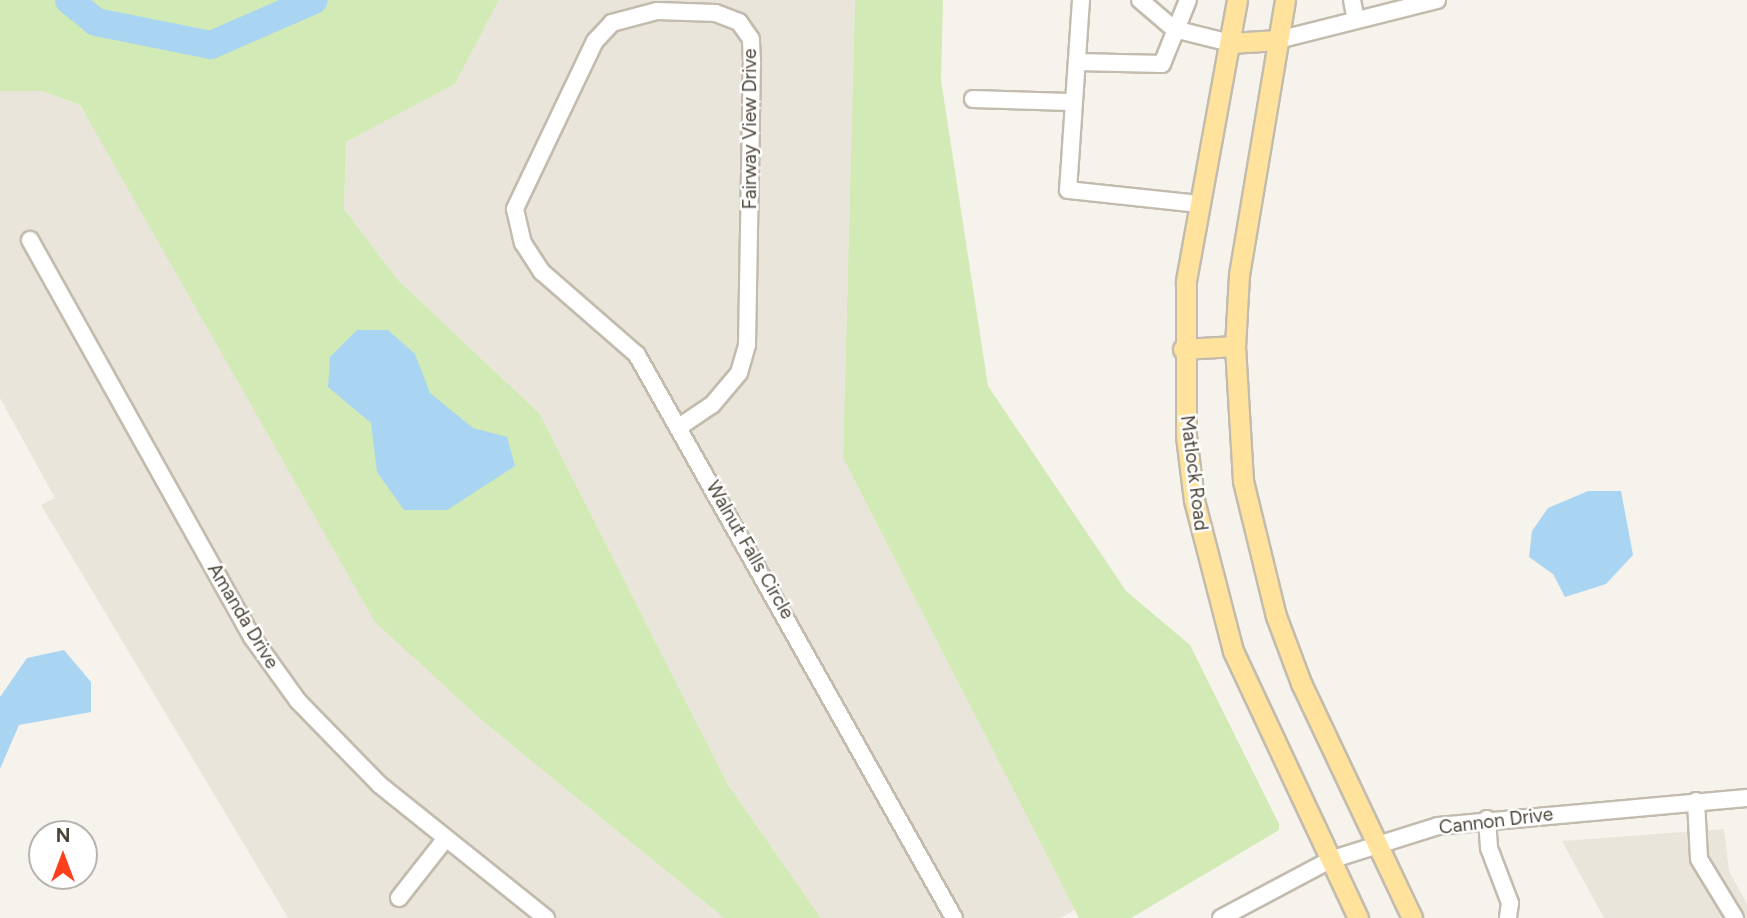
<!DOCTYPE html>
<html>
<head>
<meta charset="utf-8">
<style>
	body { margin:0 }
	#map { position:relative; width:1747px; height:918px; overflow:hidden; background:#f6f3ec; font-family:Figtree,sans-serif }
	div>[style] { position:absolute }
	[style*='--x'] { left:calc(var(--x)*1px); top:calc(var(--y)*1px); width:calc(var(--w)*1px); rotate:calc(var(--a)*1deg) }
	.residential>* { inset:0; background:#eae5da }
	.green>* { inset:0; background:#d2eab5 }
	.water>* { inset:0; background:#a9d4f2 }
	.river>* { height:28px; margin:-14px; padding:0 14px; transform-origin:14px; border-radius:14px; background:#a9d4f2 }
	.roads { filter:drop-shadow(2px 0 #c2bbae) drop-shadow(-2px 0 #c2bbae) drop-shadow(0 2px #c2bbae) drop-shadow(0 -2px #c2bbae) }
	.minor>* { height:16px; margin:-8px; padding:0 8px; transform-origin:8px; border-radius:8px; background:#fff }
	.major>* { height:19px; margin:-9.5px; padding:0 9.5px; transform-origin:9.5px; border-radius:9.5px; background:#ffe39c }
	span { translate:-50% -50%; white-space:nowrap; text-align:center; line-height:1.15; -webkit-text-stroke:5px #fff; paint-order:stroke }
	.street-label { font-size:19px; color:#4b4439 }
	.north { position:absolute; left:28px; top:820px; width:70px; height:70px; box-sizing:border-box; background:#fff; border:2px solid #b7b4b0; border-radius:50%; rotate:0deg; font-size:19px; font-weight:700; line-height:28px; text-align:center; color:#4b4439 }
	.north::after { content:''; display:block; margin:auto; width:24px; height:32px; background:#fc3f1d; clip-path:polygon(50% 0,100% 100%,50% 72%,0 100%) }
</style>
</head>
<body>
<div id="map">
	<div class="residential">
		<div style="clip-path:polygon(499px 0,855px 0,843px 458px,1075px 910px,1060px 918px,821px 918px,728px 785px,540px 414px,399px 281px,344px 209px,346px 142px,455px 84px)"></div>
		<div style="clip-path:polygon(0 91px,42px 91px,79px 105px,485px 723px,724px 918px,288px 918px,41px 505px,55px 498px,0 398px)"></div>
		<div style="clip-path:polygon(1724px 829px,1729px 871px,1747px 904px,1747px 918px,1604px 918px,1562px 841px)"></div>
	</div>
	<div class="green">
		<div style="clip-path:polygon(0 0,499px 0,455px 84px,346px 142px,344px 209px,399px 281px,540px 414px,728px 785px,821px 918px,724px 918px,485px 723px,375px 622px,80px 105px,42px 91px,0 91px)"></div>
		<div style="clip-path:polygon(855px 0,943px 0,941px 80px,988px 386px,1126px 591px,1190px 645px,1279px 824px,1279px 830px,1131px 918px,1079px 918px,843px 458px)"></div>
	</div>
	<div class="water">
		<div style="clip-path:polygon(357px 330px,388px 330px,415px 354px,430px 393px,473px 428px,507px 437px,515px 466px,447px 510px,404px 510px,377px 472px,371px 423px,328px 387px,330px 357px)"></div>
		<div style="clip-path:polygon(1588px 491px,1621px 491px,1633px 555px,1606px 584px,1565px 597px,1553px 574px,1529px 557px,1532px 531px,1548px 508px)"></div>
		<div style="clip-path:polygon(64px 650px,91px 682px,91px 712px,19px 725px,0 769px,0 697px,27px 658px)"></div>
	</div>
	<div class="river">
		<div style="--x:69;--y:0;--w:35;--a:39"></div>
		<div style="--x:96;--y:22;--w:117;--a:11.3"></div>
		<div style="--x:211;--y:45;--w:112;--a:-23.6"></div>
	</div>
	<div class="roads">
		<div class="minor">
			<div style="--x:1081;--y:0;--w:190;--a:93.9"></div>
			<div style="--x:1068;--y:190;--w:131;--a:6.1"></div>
			<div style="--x:1140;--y:0;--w:45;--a:40.5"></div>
			<div style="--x:1174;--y:29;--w:58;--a:14"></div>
			<div style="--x:1352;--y:0;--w:20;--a:79"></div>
			<div style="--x:1278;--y:40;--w:164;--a:-14.1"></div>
			<div style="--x:1078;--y:62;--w:84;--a:1.4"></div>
			<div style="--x:1162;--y:64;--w:69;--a:-67.9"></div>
			<div style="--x:973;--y:99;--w:96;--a:1.8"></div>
			<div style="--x:30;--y:240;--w:455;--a:60.8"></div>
			<div style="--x:252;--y:637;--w:79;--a:54.3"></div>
			<div style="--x:298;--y:701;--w:117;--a:45.7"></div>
			<div style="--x:380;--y:785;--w:213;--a:38.7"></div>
			<div style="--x:679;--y:427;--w:40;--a:-34"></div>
			<div style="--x:712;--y:405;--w:42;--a:-49.8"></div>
			<div style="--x:739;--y:373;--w:29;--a:-74"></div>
			<div style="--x:747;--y:345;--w:284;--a:-89"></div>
			<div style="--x:752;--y:61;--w:22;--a:-93"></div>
			<div style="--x:751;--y:39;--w:21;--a:-125"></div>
			<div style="--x:739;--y:22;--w:25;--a:-159"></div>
			<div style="--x:716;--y:13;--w:59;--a:-178.1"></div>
			<div style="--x:657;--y:11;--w:47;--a:165.1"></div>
			<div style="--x:612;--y:23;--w:25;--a:133"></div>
			<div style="--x:595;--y:41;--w:186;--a:115.5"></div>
			<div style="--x:515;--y:209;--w:35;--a:77"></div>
			<div style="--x:523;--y:243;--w:35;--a:57"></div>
			<div style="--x:542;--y:272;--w:126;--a:41.1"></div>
			<div style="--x:637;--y:355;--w:646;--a:60.62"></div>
			<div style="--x:1696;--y:801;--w:58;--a:87"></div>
			<div style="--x:1699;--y:859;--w:69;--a:58.6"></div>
			<div style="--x:1487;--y:819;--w:29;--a:86"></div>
			<div style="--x:1489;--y:848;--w:59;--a:69.1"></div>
			<div style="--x:1510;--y:903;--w:15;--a:98"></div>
			<div style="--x:399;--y:898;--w:76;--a:-51.9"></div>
			<div style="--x:1221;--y:918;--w:123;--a:-28"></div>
			<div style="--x:1330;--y:860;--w:113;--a:-17.5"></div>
			<div style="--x:1438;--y:826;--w:310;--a:-5.2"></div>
		</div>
		<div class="major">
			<div style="--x:1237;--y:0;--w:287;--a:100.3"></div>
			<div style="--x:1186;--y:282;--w:154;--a:90"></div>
			<div style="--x:1186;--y:436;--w:64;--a:82.9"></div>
			<div style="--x:1194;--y:500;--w:156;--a:75.5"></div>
			<div style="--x:1233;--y:651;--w:295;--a:64.9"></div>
			<div style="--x:1285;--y:0;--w:279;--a:99.5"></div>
			<div style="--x:1239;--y:275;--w:71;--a:93.2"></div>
			<div style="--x:1235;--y:346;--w:135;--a:86.6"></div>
			<div style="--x:1243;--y:481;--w:139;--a:76.3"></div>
			<div style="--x:1276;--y:616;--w:72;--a:69.5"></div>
			<div style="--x:1301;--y:683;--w:260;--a:64.7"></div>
			<div style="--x:1230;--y:43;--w:48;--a:-3.6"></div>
			<div style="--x:1183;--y:349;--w:52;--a:-3.3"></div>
		</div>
	</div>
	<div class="street-label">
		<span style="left:750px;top:129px;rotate:-90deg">Fairway View Drive</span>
		<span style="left:1194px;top:473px;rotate:83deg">Matlock Road</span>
		<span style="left:750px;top:550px;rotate:60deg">Walnut Falls Circle</span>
		<span style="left:243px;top:616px;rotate:59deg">Amanda Drive</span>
		<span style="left:1496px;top:821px;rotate:-7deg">Cannon Drive</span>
	</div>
	<div class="north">N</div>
</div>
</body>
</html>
